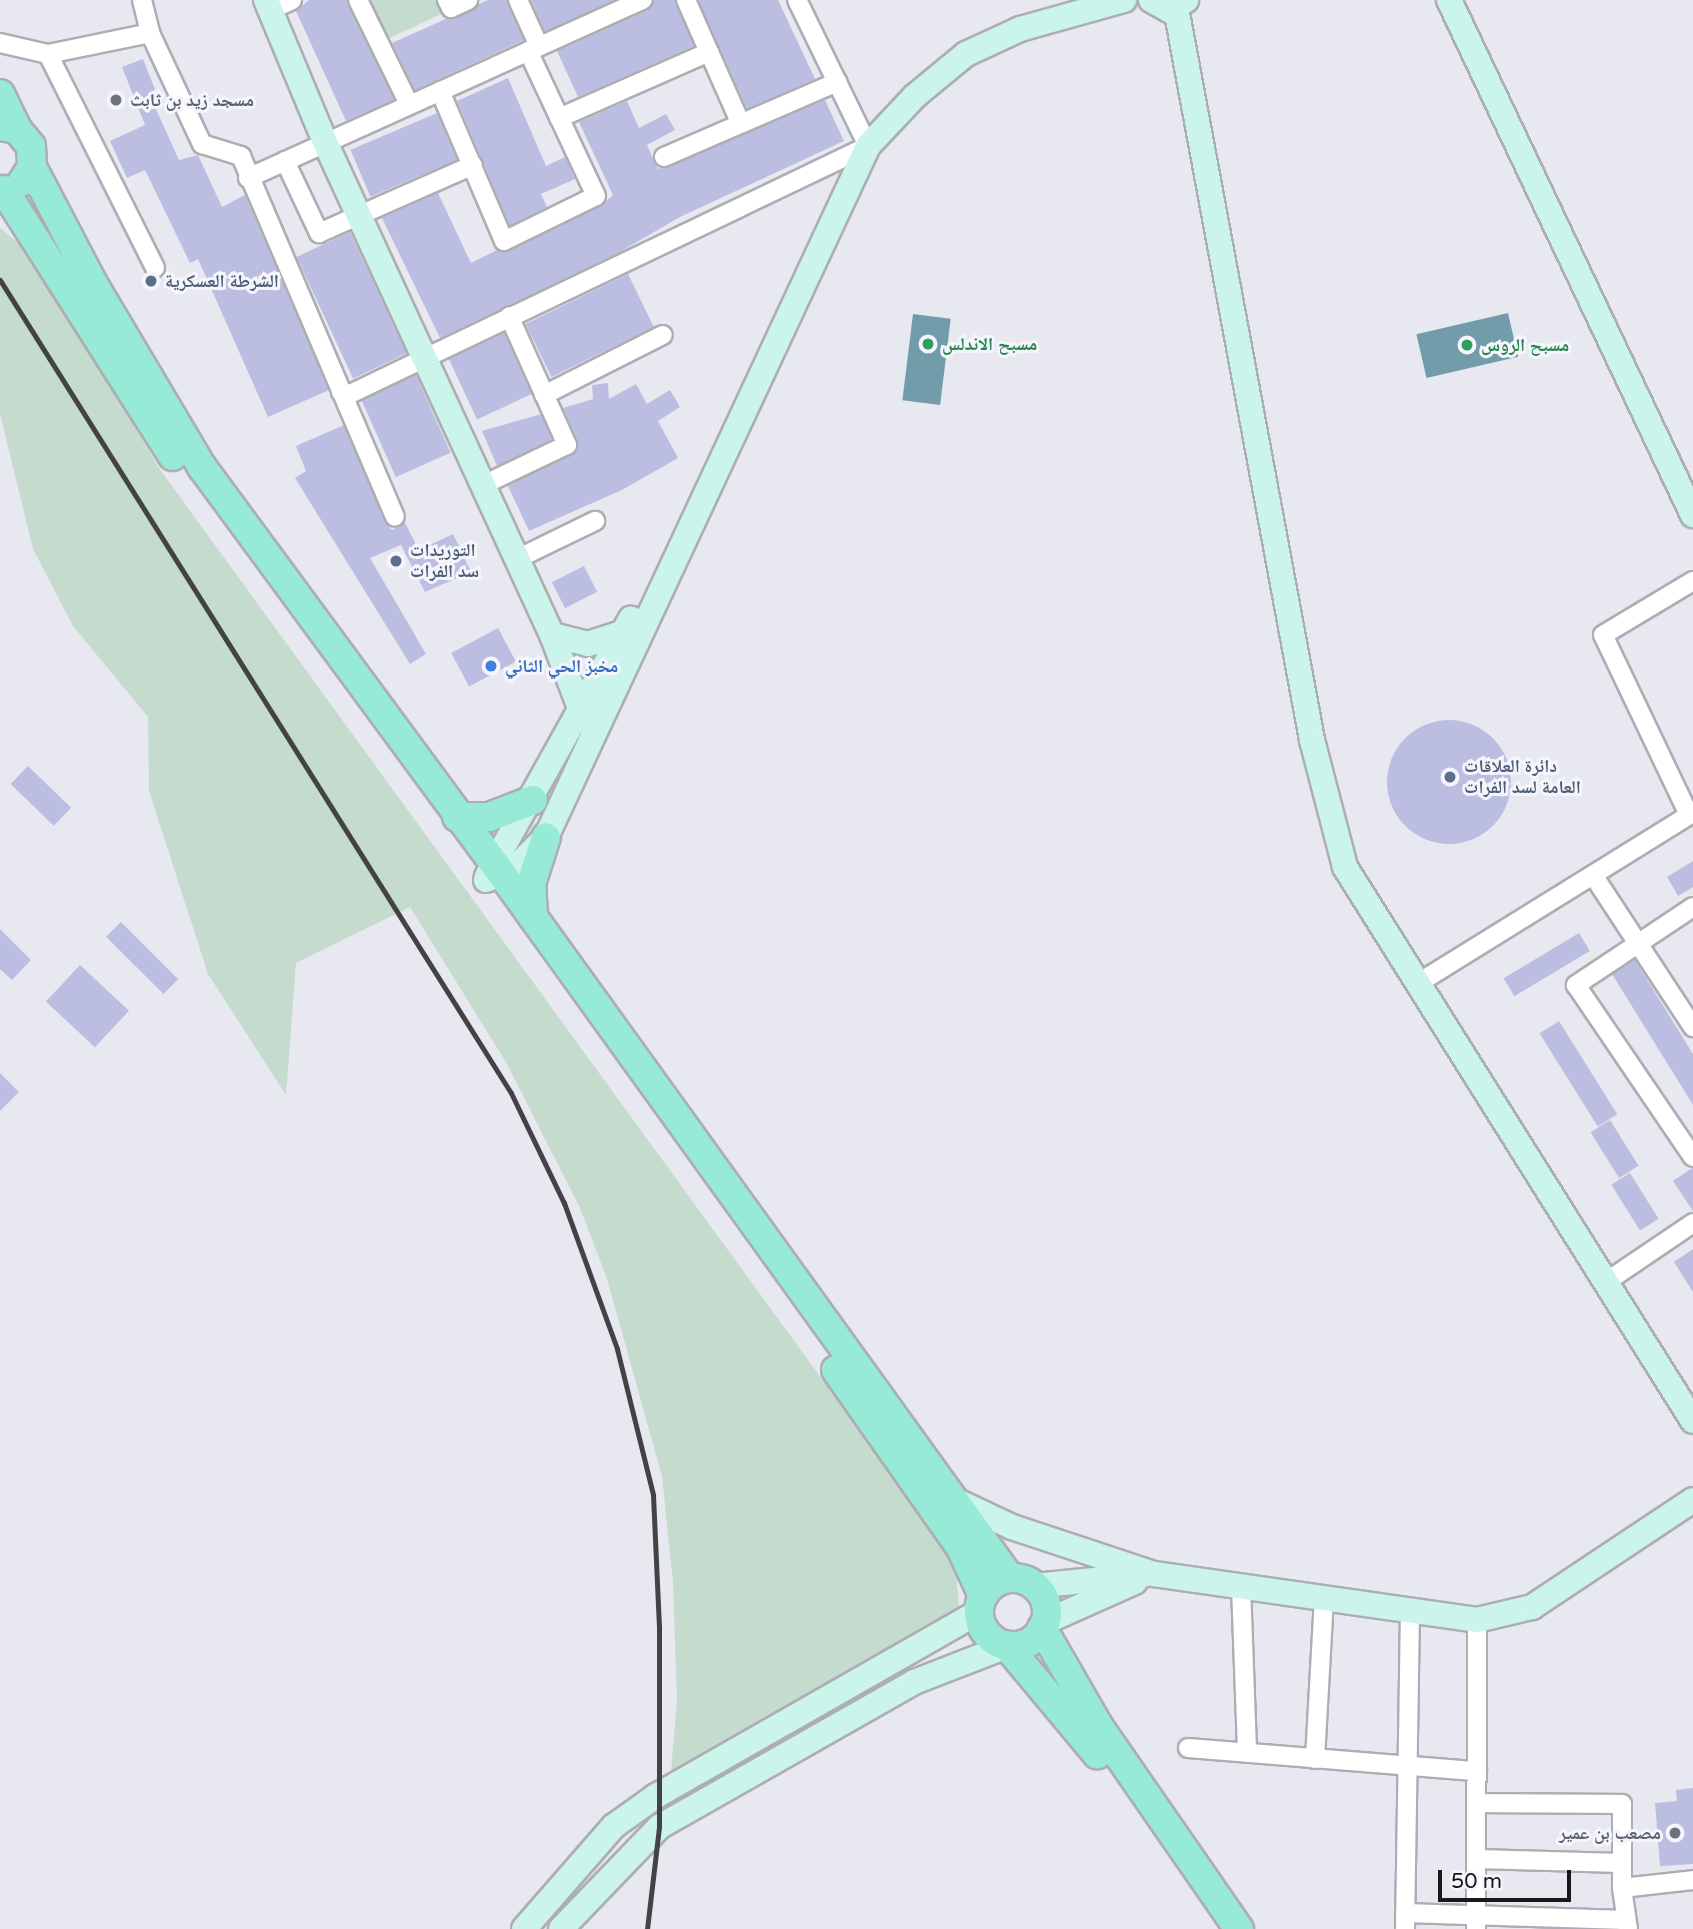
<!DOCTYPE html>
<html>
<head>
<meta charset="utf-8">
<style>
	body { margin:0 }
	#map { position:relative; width:1693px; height:1929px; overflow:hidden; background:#e8e9f0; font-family:"Varela Round","Noto Naskh Arabic",sans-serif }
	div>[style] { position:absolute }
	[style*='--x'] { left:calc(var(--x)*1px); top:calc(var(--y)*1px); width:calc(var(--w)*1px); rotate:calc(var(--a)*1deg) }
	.green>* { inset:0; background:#c4dbcd }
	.water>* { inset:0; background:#729ca9; transform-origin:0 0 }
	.building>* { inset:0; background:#bcbee1; transform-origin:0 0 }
	.round { border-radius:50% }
	.roads { filter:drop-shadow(2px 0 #adadb4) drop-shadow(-2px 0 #adadb4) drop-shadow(0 2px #adadb4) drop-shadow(0 -2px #adadb4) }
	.street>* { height:18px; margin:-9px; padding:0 9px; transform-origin:9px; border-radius:9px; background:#fff }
	.secondary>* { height:24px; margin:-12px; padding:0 12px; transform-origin:12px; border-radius:12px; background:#cbf5eb }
	.primary>* { height:28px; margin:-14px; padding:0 14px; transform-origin:14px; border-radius:14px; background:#97ebd6 }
	.primary>.ring { margin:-14px; padding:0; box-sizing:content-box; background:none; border:28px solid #97ebd6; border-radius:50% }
	.rail>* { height:5px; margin:-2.5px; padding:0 2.5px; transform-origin:2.5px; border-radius:2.5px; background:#434346 }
	.dots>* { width:19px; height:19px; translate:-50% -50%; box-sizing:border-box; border:4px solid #f5f6fd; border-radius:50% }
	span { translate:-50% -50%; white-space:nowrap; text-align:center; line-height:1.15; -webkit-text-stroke:6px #f5f6fd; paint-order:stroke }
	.worship-label { font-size:18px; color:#5b616d; font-weight:700 }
	.left { translate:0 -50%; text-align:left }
	.right { translate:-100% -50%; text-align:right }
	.service-label { font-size:18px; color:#4e5e75; font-weight:700 }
	.leisure-label { font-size:18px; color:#27864d; font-weight:700 }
	.shop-label { font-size:18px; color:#366cbe; font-weight:700 }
	.scale { position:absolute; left:1438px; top:1870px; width:133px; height:32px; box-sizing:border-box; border:4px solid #18181a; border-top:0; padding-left:9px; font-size:21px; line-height:24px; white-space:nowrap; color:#18181a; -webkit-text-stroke:5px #f5f6fd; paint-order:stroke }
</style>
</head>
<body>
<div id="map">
	<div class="green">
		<div style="clip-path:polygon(364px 0,440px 0,446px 12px,383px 41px)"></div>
		<div style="clip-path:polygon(0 228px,33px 255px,161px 471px,955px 1562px,959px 1607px,671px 1772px,677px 1700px,673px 1583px,662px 1476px,607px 1279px,580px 1208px,507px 1064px,410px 907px,296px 963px,286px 1095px,208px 974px,149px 791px,148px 717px,73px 626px,33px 549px,0 414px)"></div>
	</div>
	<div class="water">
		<div style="left:1508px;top:313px;width:45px;height:94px;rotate:77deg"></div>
		<div style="left:913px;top:314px;width:38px;height:87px;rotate:7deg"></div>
	</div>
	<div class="building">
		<div style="clip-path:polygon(309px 0,347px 0,394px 100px,346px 121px,296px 11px)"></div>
		<div style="clip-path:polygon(488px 0,507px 0,524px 40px,415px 90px,392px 43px)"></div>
		<div style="clip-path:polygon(531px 0,615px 0,545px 32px)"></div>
		<div style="clip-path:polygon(654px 0,675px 0,694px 46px,578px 97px,557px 51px,648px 10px)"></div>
		<div style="clip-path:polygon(698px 0,778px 0,815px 79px,747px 109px)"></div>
		<div style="clip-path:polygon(143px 59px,161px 105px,155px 107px,179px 160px,198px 155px,222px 207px,245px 195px,329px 390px,268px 417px,198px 259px,190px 263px,145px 170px,127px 178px,110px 141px,145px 125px,122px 67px)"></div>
		<div style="clip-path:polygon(508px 78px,546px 166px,565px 157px,575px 179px,541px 194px,547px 207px,510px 226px,457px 101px)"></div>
		<div style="clip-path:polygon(825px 100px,844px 141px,680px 217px,618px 253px,440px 338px,382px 218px,438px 193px,471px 263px,497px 250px,509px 251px,601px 206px,613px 195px,579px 122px,627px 101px,639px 128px,666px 114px,675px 130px,647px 145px,658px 169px)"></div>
		<div style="left:437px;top:113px;width:51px;height:94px;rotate:67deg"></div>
		<div style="left:350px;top:232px;width:134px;height:59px;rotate:65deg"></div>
		<div style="left:628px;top:274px;width:59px;height:114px;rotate:64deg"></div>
		<div style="left:504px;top:333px;width:67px;height:61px;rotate:65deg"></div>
		<div style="left:416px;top:375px;width:85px;height:60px;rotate:66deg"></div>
		<div style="clip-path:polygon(608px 383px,609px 399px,636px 384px,647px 404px,670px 390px,680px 407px,658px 421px,678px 458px,622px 490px,529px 531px,508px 486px,576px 452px,578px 441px,563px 408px,593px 399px,592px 385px)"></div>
		<div style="clip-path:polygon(541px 414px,552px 440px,497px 466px,482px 431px)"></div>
		<div style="clip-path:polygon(344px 425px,388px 526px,392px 530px,405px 523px,419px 550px,453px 534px,471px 572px,425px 592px,401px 545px,370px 558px,426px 654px,410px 664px,295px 478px,306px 471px,296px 446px)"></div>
		<div style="left:584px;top:566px;width:29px;height:36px;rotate:63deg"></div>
		<div style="left:498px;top:628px;width:38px;height:53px;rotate:62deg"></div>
		<div class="round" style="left:1387px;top:720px;width:124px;height:124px"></div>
		<div style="left:28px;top:766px;width:60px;height:25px;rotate:44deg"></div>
		<div style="clip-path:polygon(1693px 861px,1693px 887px,1678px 896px,1667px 877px)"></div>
		<div style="left:121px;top:922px;width:81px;height:21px;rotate:45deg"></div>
		<div style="clip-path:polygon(0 929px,31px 960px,12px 980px,0 969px)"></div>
		<div style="left:1579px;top:933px;width:21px;height:88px;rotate:59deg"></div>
		<div style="clip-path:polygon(1635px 960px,1693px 1054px,1693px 1105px,1612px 974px)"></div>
		<div style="left:80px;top:965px;width:67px;height:50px;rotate:43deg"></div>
		<div style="left:1559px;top:1021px;width:110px;height:23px;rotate:58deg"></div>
		<div style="clip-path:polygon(0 1073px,19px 1092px,0 1111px)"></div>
		<div style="left:1610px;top:1120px;width:54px;height:23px;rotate:58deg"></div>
		<div style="clip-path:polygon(1692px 1168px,1693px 1168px,1693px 1211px,1673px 1181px)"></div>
		<div style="left:1630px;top:1173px;width:54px;height:22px;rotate:58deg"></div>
		<div style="clip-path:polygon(1693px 1249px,1693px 1292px,1674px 1262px)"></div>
		<div style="clip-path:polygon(1693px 1788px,1693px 1864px,1660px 1866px,1655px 1803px,1677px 1801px,1676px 1790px)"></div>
	</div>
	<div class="roads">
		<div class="street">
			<div style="--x:142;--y:0;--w:34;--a:76"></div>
			<div style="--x:150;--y:33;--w:123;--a:64.9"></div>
			<div style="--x:202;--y:144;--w:41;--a:17.1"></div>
			<div style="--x:241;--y:156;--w:392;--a:66.9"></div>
			<div style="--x:358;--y:0;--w:116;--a:63.9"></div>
			<div style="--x:447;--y:0;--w:9;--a:63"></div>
			<div style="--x:451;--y:8;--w:19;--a:-25"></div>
			<div style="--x:518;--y:0;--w:51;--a:65.5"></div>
			<div style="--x:686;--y:0;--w:133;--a:66.1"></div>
			<div style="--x:270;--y:10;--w:24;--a:-24"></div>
			<div style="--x:0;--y:43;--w:49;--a:12.9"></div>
			<div style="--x:48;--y:54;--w:104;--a:-11.6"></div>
			<div style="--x:48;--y:54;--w:239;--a:63.4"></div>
			<div style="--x:440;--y:91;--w:163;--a:66.9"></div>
			<div style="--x:504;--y:241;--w:102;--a:-26.1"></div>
			<div style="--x:596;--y:196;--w:160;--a:-115.1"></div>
			<div style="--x:559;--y:118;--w:164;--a:-23.7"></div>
			<div style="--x:664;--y:157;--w:189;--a:-23.4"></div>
			<div style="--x:285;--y:161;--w:80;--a:64.7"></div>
			<div style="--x:319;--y:233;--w:168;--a:-23.8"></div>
			<div style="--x:248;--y:178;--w:433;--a:-24.3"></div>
			<div style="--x:341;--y:392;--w:9;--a:13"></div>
			<div style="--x:350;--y:394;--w:574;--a:-25.58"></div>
			<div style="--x:868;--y:146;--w:162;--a:-115.9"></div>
			<div style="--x:544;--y:395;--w:133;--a:-26.8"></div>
			<div style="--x:483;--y:485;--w:93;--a:-25.5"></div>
			<div style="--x:567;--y:445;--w:141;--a:-114.2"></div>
			<div style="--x:517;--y:559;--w:87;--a:-26"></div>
			<div style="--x:1689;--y:815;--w:199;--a:-115.5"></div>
			<div style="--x:1603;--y:635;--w:105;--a:-31"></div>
			<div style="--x:1593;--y:875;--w:182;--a:56.7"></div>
			<div style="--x:1693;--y:907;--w:141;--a:146.3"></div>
			<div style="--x:1576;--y:985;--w:208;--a:55.8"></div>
			<div style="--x:1420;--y:982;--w:321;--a:-31.8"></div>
			<div style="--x:1606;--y:1282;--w:105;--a:-34.1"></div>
			<div style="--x:1241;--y:1586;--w:167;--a:87.9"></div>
			<div style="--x:1188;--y:1748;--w:290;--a:4.6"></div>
			<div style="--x:1315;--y:1759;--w:161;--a:-86.8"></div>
			<div style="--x:1477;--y:1803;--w:145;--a:0.4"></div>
			<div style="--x:1622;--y:1804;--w:84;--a:90"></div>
			<div style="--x:1477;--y:1859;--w:144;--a:1.6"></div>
			<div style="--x:1405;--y:1913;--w:221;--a:1.8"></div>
			<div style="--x:1405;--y:1929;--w:319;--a:-89.1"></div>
			<div style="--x:1476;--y:1929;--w:309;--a:-89.8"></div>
			<div style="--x:1628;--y:1929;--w:41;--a:-98.3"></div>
			<div style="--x:1622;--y:1888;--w:71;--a:-6.4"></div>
		</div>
		<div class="secondary">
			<div style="--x:266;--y:0;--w:154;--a:67.4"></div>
			<div style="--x:325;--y:142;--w:543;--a:65.28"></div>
			<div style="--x:552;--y:635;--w:84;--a:69"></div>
			<div style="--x:582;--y:713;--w:21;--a:53"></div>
			<div style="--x:1151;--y:0;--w:21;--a:29"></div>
			<div style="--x:1169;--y:10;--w:20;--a:-30"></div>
			<div style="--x:1449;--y:0;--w:570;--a:64.65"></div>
			<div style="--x:1176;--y:8;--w:745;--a:79.47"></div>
			<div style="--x:1312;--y:740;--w:131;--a:75.4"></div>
			<div style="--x:1345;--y:867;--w:654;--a:57.86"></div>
			<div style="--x:552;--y:635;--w:37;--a:14"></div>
			<div style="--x:588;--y:644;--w:38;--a:-18"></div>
			<div style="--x:487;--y:876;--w:295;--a:-60.8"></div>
			<div style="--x:486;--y:880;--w:33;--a:-23"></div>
			<div style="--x:516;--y:867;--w:42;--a:-45"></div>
			<div style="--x:546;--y:837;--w:762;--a:-65.01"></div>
			<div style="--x:868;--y:146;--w:69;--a:-46.8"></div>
			<div style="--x:915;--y:96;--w:66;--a:-39.5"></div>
			<div style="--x:966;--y:54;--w:60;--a:-24.8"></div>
			<div style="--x:1020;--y:29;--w:108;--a:-15.6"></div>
			<div style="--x:953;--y:1499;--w:65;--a:25.4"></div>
			<div style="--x:1012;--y:1527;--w:150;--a:18.3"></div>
			<div style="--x:1154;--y:1574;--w:326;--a:8.1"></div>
			<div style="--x:1477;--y:1620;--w:57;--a:-13.3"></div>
			<div style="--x:1532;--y:1607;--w:193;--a:-33.6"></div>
			<div style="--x:1034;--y:1586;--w:110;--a:-5.8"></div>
			<div style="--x:1045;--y:1622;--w:98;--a:-24"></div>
			<div style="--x:524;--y:1929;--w:137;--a:-48.9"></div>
			<div style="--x:614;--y:1826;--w:52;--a:-35.5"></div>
			<div style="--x:656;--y:1796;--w:372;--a:-29.7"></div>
			<div style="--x:561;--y:1929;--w:141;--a:-46.1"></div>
			<div style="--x:659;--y:1827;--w:293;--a:-29.6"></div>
			<div style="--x:914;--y:1682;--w:100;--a:-21.2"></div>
		</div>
		<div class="primary">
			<div style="--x:0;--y:94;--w:39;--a:64"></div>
			<div style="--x:0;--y:126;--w:17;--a:10"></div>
			<div style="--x:17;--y:129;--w:22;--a:51"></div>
			<div style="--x:31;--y:146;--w:21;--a:87"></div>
			<div style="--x:32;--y:167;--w:17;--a:123"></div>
			<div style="--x:32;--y:167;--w:130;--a:62.4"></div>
			<div style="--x:92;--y:282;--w:215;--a:59.3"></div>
			<div style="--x:202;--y:467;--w:506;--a:53.61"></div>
			<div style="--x:502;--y:874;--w:868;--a:54.19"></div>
			<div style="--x:4;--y:190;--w:315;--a:57.6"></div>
			<div style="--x:457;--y:817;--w:32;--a:0"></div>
			<div style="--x:489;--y:817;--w:47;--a:-21.1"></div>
			<div style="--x:533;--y:917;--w:33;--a:-93"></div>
			<div style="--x:531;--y:884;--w:49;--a:-72.3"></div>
			<div style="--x:836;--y:1370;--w:218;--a:54.9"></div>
			<div style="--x:961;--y:1548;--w:53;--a:65.4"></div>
			<div class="ring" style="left:979px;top:1578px;width:40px;height:40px"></div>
			<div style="--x:1042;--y:1628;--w:114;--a:60.1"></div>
			<div style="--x:1099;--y:1727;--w:246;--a:55.3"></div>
			<div style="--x:1007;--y:1646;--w:141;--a:50.2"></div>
		</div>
	</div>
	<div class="rail">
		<div style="--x:0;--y:280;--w:960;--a:57.85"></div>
		<div style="--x:511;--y:1093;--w:122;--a:64.3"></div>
		<div style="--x:564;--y:1203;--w:155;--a:70"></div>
		<div style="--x:617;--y:1349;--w:150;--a:76.1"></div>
		<div style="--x:653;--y:1495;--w:132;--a:87.4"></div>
		<div style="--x:659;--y:1627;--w:200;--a:90"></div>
		<div style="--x:659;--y:1827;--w:103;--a:96.7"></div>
	</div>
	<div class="dots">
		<div style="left:116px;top:100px;background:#6b7280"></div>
		<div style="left:151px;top:281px;background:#5c6f8a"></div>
		<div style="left:928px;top:344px;background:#2e9e5b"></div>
		<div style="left:1467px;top:345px;background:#2e9e5b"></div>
		<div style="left:396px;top:561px;background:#5c6f8a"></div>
		<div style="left:491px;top:666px;background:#3f7fe0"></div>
		<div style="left:1450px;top:777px;background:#5c6f8a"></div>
		<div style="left:1675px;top:1833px;background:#6b7280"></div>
	</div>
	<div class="worship-label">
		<span class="left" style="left:130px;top:100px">مسجد زيد بن ثابث</span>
		<span class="right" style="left:1661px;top:1833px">مصعب بن عمير</span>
	</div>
	<div class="service-label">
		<span class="left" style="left:165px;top:281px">الشرطة العسكرية</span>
		<span class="left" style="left:410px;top:561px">التوريدات<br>سد الفرات</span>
		<span class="left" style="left:1464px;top:777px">دائرة العلاقات<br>العامة لسد الفرات</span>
	</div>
	<div class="leisure-label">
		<span class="left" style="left:942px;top:344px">مسبح الاندلس</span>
		<span class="left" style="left:1481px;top:345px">مسبح الروس</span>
	</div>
	<div class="shop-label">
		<span class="left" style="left:505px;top:666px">مخبز الحي الثاني</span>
	</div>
	<div class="scale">50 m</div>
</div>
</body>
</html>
